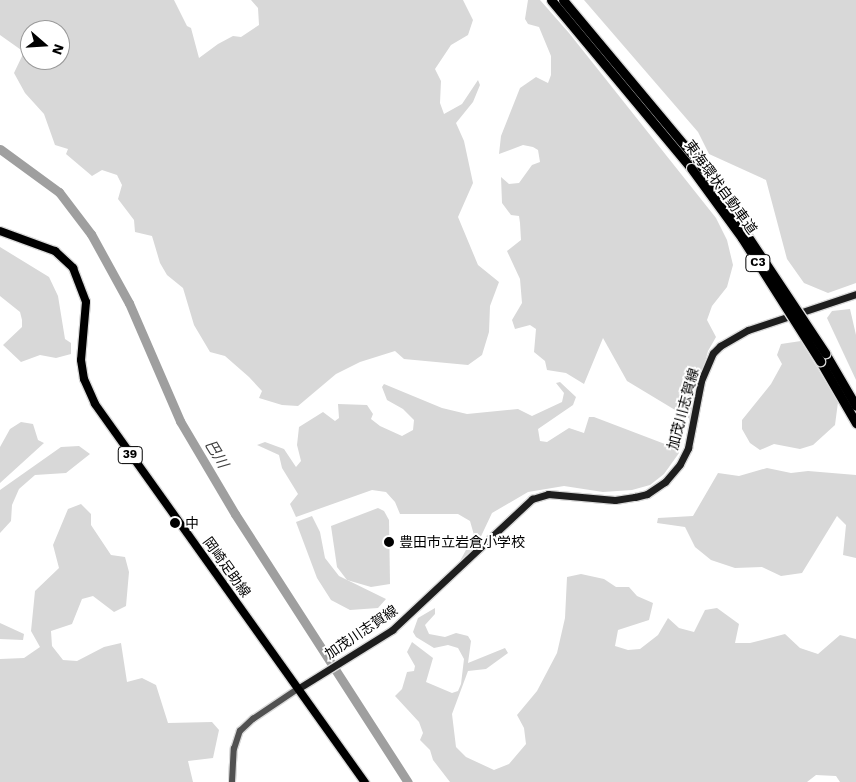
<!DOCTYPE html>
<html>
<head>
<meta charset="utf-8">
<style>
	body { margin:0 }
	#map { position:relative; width:856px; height:782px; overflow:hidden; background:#fff; font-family:"Work Sans","Noto Sans JP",sans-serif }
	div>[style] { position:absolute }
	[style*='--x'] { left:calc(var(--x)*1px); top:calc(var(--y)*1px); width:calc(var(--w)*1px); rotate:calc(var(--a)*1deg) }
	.green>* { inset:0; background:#d8d8d8 }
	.river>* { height:9px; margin:-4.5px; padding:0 4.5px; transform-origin:4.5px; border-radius:4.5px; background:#9f9f9f }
	.roads { filter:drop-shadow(1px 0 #dbdbdb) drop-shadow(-1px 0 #dbdbdb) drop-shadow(0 1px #dbdbdb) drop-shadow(0 -1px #dbdbdb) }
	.tertiary>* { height:5.5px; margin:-2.75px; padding:0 2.75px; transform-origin:2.75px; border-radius:2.75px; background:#515151 }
	.secondary>* { height:7px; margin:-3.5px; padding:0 3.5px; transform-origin:3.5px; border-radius:3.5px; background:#1e1e1e }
	.primary>* { height:8px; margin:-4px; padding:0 4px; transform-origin:4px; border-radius:4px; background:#000 }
	.motorway>* { height:9px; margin:-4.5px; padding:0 4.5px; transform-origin:4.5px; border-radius:4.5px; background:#000 }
	.bridges { filter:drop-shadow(1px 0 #dbdbdb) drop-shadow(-1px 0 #dbdbdb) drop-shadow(0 1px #dbdbdb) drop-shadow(0 -1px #dbdbdb) }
	.motorway-bridge>* { height:9px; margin:-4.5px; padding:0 4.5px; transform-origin:4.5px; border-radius:4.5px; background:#000 }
	.dots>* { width:14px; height:14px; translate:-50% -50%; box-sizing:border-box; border:2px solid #fff; border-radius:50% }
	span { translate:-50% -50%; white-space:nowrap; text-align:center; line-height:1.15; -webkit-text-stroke:4px #fff; paint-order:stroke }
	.shield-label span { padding:1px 4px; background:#fff; border:1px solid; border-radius:4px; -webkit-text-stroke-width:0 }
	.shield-label { font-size:12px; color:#000; font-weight:700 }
	.street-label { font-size:14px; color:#000 }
	.poi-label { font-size:14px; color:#000 }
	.left { translate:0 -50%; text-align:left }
	.water-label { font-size:15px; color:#404040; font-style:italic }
	.north { position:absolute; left:20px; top:20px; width:50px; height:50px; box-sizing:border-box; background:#fff; border:1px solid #999; border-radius:50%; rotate:109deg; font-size:14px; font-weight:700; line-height:20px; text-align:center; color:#000 }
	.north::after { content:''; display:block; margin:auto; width:18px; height:22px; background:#000; clip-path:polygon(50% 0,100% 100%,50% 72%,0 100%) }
</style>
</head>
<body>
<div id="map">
	<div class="green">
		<div style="clip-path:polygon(evenodd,0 0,174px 0,187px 26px,191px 28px,199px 58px,218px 44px,233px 36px,241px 37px,259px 25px,258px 8px,251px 0,463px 0,473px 20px,468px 35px,451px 45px,435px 69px,441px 81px,440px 103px,444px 114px,462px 104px,478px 80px,480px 85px,473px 102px,456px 123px,464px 141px,473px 183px,458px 217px,478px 265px,499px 282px,490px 306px,489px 332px,482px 355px,468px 365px,404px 359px,395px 351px,360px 362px,336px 374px,298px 406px,282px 405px,259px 398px,262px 391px,249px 377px,225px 356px,210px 352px,194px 325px,183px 288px,167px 275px,160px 263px,152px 236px,135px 232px,134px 220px,118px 199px,122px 185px,117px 175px,102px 170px,92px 176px,66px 154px,68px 149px,55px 145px,44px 114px,25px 93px,14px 73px,24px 52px,0 35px,0 0,30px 30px,60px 30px,60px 60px,30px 60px,30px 30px)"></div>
		<div style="clip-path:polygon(528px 0,540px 0,569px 33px,716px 218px,727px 240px,733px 265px,727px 287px,712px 306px,707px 320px,716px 337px,708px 351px,690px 419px,627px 381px,603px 338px,584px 384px,566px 373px,547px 370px,545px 361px,534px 352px,536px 329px,530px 325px,515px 329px,512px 320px,522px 303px,520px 279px,507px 251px,521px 240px,520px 223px,519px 216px,511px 215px,502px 203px,501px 177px,509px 184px,519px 183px,532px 165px,540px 162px,538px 150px,533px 147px,523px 145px,499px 154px,501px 136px,520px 88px,536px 77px,548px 83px,551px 75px,551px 56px,539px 27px,528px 24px,525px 19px)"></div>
		<div style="clip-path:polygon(584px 0,856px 0,856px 283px,828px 293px,804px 283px,787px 259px,766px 180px,709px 154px,698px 132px)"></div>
		<div style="clip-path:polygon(0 247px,49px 277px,58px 296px,65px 339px,71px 343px,71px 354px,56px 358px,40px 355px,21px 362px,3px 345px,22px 327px,22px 320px,20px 312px,0 296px)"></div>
		<div style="clip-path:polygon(850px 309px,856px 335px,856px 380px,827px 318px,832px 311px)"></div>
		<div style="clip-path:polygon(801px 341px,838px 402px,835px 425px,813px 445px,800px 449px,774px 444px,760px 450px,750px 443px,742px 429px,742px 420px,771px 384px,782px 364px,777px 355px,781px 344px)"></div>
		<div style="clip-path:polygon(560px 382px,576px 397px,573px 405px,538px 429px,540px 441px,547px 442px,569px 428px,584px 433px,589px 417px,594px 417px,678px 449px,679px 453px,664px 474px,650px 485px,632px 490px,603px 492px,564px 486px,528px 492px,492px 513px,475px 549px,462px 562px,460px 561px,474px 535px,470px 521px,458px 514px,400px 514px,395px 502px,386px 492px,372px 490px,296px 517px,290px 504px,298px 494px,282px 468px,279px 455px,257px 445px,265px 442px,284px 449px,296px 467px,301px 461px,297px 445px,299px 427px,323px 412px,335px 421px,339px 418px,338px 404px,367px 405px,373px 414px,371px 419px,380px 426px,402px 436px,413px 430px,414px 420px,403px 409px,387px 400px,382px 387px,384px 384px,442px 408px,467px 414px,518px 409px,532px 416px,562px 402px,564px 393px,556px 383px)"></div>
		<div style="clip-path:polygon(21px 422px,33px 424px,38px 440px,44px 443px,0 483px,0 447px,10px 429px)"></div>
		<div style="clip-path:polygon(79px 446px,90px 454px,66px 473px,35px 475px,19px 489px,12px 505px,11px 521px,0 533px,0 490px,61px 447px)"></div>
		<div style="clip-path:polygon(767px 468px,791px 473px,808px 471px,856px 475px,856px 558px,843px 555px,846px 525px,837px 516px,802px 573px,781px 576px,762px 567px,735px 568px,711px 560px,695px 547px,685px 527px,657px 523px,658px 518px,693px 516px,718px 473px,739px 476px)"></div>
		<div style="clip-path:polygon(81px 504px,91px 514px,91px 525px,111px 555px,125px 557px,129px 572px,126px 606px,114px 612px,93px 596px,82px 599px,72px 624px,51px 631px,52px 646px,63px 660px,77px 661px,104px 647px,121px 643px,127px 682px,142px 678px,156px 685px,168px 723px,212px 722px,219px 730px,213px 758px,188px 761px,193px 782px,0 782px,0 659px,24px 658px,40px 647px,31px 631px,35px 591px,59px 568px,53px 545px,68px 509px)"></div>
		<div style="clip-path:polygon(378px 508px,384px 511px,389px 520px,390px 584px,371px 587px,347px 580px,337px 567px,331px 526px)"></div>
		<div style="clip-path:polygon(312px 516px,320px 532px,325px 558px,339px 576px,386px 599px,378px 608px,350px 610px,331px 600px,317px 578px,296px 522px)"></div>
		<div style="clip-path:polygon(581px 574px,604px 579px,616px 587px,629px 587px,637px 596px,653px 603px,649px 620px,618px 630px,615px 646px,628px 650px,640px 649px,658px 635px,668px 618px,679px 628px,694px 632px,705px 610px,717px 608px,739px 624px,735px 643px,750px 643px,785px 634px,800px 648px,818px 654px,840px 635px,856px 639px,856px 782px,840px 782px,836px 776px,816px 775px,807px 782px,450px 782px,433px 760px,430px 750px,420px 740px,423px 733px,419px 722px,395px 696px,402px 689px,407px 672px,414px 671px,415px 666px,407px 652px,412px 642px,433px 658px,426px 682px,452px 693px,458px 691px,461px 684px,464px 659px,458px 648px,448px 645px,434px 648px,416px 637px,413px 632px,418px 618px,435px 608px,435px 614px,425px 625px,429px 634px,445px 637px,456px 633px,468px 636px,471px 641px,468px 663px,505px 648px,508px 653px,486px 669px,468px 671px,452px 714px,456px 747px,466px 757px,494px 770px,509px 764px,526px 744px,524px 728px,517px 715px,537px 691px,557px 653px,565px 618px,567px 577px)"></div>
		<div style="clip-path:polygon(0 623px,24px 634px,23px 640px,0 639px)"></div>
	</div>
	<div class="river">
		<div style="--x:0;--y:149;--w:73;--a:36.1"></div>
		<div style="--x:59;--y:192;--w:53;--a:52.7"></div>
		<div style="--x:91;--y:234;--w:79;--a:61.2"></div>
		<div style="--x:129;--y:303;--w:129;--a:66.6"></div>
		<div style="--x:180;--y:421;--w:108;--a:59.4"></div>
		<div style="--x:235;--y:514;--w:319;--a:57.2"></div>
	</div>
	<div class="roads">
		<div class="tertiary">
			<div style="--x:232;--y:782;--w:33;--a:-87"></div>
			<div style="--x:234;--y:749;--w:19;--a:-72"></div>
			<div style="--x:240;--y:731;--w:18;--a:-43"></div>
			<div style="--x:253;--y:719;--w:55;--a:-34"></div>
		</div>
		<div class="secondary">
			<div style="--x:299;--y:688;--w:110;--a:-31.9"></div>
			<div style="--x:392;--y:630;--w:192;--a:-43.1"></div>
			<div style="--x:532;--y:499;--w:17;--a:-17"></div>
			<div style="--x:548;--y:494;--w:67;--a:5.1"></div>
			<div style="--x:615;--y:500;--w:20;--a:-9"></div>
			<div style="--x:635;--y:497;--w:12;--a:-14"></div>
			<div style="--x:647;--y:494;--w:22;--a:-34"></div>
			<div style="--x:665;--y:482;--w:23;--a:-50"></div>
			<div style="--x:680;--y:464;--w:18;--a:-63"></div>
			<div style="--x:688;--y:448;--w:68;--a:-79"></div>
			<div style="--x:701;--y:381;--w:30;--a:-67"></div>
			<div style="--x:713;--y:353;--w:10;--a:-45"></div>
			<div style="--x:720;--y:346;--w:32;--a:-30"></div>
			<div style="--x:748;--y:330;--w:114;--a:-18.4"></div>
		</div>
		<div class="primary">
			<div style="--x:0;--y:231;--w:59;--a:20"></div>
			<div style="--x:55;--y:251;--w:25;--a:43"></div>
			<div style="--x:73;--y:268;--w:36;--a:69"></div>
			<div style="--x:86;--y:302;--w:58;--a:94.9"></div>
			<div style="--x:81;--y:360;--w:19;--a:81"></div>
			<div style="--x:84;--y:379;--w:27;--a:66"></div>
			<div style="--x:95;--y:404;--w:465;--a:54.5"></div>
		</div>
		<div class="motorway">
			<div style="--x:551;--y:0;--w:219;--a:50.2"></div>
			<div style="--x:563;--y:0;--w:209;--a:50.1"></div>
			<div style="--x:825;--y:353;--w:61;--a:59.7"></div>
			<div style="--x:820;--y:361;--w:72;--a:59.9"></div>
		</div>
	</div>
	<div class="bridges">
		<div class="motorway-bridge">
			<div style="--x:697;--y:160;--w:232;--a:56.4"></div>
			<div style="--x:691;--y:168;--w:87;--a:53.9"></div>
			<div style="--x:742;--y:238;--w:146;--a:57.6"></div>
		</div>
	</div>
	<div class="dots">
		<div style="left:175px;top:523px;background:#000"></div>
		<div style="left:389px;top:542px;background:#000"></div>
	</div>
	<div class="shield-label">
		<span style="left:758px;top:263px">C3</span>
		<span style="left:130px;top:455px">39</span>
	</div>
	<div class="street-label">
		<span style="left:721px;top:187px;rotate:54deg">東海環状自動車道</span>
		<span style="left:683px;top:409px;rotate:-75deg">加茂川志賀線</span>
		<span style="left:227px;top:567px;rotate:54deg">岡崎足助線</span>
		<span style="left:361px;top:632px;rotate:-34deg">加茂川志賀線</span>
	</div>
	<div class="poi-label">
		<span class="left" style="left:185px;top:523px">中</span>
		<span class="left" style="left:399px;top:542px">豊田市立岩倉小学校</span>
	</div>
	<div class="water-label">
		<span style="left:216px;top:454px;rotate:59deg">巴川</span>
	</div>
	<div class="north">N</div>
</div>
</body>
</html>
